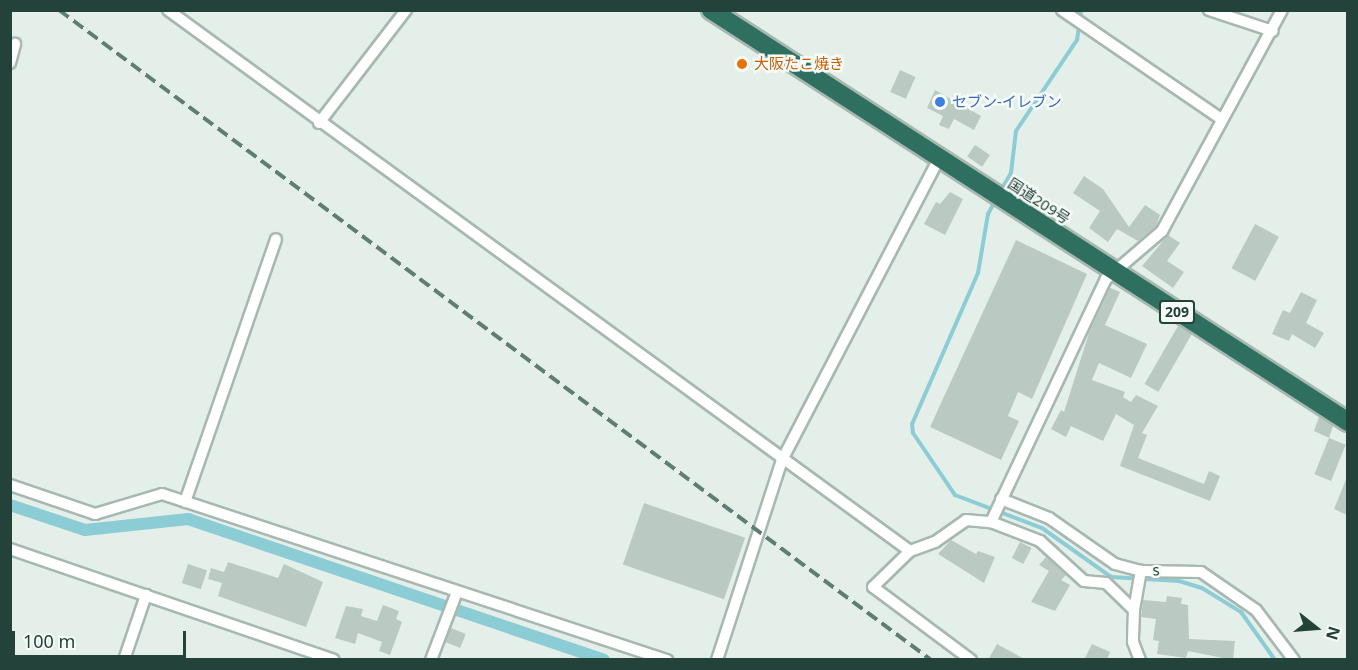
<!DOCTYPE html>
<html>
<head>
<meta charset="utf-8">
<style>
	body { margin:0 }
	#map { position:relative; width:1358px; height:670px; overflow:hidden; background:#e5efea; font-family:"Noto Sans","Noto Sans JP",sans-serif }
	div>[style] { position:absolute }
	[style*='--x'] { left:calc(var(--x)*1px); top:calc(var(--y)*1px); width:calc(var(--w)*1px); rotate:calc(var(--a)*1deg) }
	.stream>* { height:4px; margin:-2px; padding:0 2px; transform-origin:2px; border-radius:2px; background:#8cccd5 }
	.canal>* { height:12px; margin:-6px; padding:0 6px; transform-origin:6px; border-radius:6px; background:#8cccd5 }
	.building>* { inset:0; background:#bacac3; transform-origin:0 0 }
	.roads { filter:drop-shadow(2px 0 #a7b8b1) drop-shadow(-2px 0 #a7b8b1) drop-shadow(0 2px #a7b8b1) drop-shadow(0 -2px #a7b8b1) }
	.street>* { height:10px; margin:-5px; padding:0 5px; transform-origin:5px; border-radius:5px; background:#fff }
	.highway>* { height:18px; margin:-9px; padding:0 9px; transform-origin:9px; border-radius:9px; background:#2e6f60 }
	.rail>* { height:4px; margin-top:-2px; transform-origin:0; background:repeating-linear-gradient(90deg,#5e7d74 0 12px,transparent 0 18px) }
	.dots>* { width:16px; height:16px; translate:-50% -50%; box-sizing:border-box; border:3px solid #f6fbf8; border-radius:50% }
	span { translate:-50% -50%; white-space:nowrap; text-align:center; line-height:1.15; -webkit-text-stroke:5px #f6fbf8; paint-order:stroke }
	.shield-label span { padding:2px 4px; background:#f6fbf8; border:2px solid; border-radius:4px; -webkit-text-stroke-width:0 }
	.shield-label { font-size:14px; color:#234239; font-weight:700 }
	.food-label { font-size:15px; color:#c56008 }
	.left { translate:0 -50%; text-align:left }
	.shop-label { font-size:15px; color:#366cbe }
	.street-label { font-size:15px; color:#234239 }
	.frame { position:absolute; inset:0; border:12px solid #234239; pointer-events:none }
	.north { position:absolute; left:1286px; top:598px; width:60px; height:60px; -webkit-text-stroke:4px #f6fbf8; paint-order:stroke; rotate:107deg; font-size:16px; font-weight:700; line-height:24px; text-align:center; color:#234239 }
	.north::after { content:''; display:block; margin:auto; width:21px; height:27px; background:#234239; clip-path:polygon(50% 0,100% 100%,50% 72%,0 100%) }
	.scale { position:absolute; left:12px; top:631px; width:174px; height:27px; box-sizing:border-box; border:3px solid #234239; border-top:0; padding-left:8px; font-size:18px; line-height:21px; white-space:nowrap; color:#234239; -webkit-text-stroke:4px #f6fbf8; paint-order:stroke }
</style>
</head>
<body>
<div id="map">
	<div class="stream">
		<div style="--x:1000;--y:192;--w:22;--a:-60"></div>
		<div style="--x:1011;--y:173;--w:42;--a:-83.2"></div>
		<div style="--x:1016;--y:131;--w:110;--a:-56.2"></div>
		<div style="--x:1077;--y:40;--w:30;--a:-82"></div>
		<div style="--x:995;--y:201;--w:15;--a:118"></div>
		<div style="--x:988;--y:214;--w:60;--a:99.6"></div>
		<div style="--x:978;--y:273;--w:165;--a:113.6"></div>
		<div style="--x:912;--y:424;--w:9;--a:84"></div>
		<div style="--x:913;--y:433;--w:75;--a:55.9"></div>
		<div style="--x:955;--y:495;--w:93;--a:20.8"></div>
		<div style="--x:1042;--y:528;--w:85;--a:35.4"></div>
		<div style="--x:1111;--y:577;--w:68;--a:3.4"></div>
		<div style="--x:1179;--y:581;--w:24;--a:17"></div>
		<div style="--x:1202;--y:588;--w:46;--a:31.6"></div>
		<div style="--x:1241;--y:612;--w:59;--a:54.7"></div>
	</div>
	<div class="canal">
		<div style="--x:10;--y:505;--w:79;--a:18.4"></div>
		<div style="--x:85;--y:530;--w:104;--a:-6.1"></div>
		<div style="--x:188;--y:519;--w:439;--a:18.7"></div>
	</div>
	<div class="building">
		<div style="left:900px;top:70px;width:17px;height:24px;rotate:24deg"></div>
		<div style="clip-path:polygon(935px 90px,981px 116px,974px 130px,954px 119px,949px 129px,939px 125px,943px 116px,927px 108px)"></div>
		<div style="left:975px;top:145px;width:18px;height:14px;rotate:34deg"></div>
		<div style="clip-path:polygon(1084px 176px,1103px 189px,1129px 227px,1145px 205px,1160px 215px,1156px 226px,1138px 241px,1117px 229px,1108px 242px,1089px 228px,1100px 211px,1073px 193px)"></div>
		<div style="clip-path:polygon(950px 192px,963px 199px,945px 235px,924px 224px,936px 202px,940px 204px)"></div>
		<div style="left:1255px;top:224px;width:27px;height:50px;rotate:28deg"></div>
		<div style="clip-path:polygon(1168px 235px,1180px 243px,1167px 261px,1184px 272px,1173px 288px,1142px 266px)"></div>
		<div style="clip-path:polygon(1016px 240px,1087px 274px,1032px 399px,1018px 392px,1008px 416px,1019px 421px,1001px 460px,930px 427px)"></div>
		<div style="clip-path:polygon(1110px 288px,1120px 292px,1105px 325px,1147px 344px,1131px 378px,1099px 363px,1092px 380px,1125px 392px,1123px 397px,1131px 402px,1136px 395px,1158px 406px,1142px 433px,1147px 435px,1138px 458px,1204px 484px,1209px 471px,1220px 476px,1210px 501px,1120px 466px,1134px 425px,1116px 414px,1103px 441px,1071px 426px,1066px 437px,1051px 429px,1061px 410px,1064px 412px,1089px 333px)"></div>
		<div style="clip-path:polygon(1301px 292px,1317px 300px,1306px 323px,1324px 333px,1315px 348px,1292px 334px,1289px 341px,1272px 334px,1283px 310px,1290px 313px)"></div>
		<div style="left:1178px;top:326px;width:16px;height:67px;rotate:30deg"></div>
		<div style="clip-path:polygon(1319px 417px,1333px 426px,1329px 438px,1314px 431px)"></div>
		<div style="left:1329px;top:438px;width:18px;height:39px;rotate:22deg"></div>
		<div style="clip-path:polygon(1347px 477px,1347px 515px,1334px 509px)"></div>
		<div style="left:644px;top:503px;width:107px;height:65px;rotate:19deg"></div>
		<div style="clip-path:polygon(951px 540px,976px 554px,978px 551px,995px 557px,984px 583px,938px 554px)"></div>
		<div style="left:1020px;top:542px;width:13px;height:18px;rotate:27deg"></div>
		<div style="clip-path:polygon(1046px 557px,1066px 575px,1061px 580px,1070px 585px,1055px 611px,1031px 602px,1049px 571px,1039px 565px)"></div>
		<div style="clip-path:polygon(228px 562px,278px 578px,284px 564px,323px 582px,306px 627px,218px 596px,222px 583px,208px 579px,211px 568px,224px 572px)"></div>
		<div style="left:188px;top:564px;width:20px;height:20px;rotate:18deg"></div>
		<div style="clip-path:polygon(1167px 596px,1182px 598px,1181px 604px,1188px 605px,1189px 639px,1235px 641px,1233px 660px,1188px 651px,1186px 658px,1157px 654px,1159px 641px,1153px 640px,1156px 619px,1141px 617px,1142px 610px,1143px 600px,1166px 602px)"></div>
		<div style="clip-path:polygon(383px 605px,399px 611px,396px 619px,402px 622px,390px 655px,379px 651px,382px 642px,358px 633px,355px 644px,335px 638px,346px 606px,363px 609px,361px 616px,377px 621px)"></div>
		<div style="left:451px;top:628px;width:16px;height:15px;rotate:22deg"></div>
		<div style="clip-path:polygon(997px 644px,1026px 660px,988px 660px)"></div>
		<div style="clip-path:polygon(1092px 644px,1110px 652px,1107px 660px,1084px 660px)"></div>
	</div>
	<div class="roads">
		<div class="street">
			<div style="--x:168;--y:10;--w:918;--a:36.1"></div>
			<div style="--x:1062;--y:10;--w:191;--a:34.4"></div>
			<div style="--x:1209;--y:10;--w:67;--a:18.2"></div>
			<div style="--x:10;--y:63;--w:20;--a:-75"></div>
			<div style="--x:319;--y:123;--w:143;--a:-52.4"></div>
			<div style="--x:10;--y:485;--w:90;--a:18.8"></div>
			<div style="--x:95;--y:514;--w:70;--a:-16.6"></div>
			<div style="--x:162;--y:494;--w:532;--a:18.2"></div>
			<div style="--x:1001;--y:499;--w:52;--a:21.6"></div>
			<div style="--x:1049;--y:518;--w:80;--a:34.9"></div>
			<div style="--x:1115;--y:564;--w:27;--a:15"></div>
			<div style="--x:1141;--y:571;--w:60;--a:1"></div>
			<div style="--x:1201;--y:572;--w:67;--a:34.6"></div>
			<div style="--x:1256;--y:610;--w:63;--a:52.8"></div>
			<div style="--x:185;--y:502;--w:278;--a:-70.9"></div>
			<div style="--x:991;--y:522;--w:53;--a:21.2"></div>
			<div style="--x:1040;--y:541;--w:59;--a:42.3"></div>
			<div style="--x:1084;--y:581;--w:22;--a:5"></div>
			<div style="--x:1106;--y:583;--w:39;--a:44"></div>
			<div style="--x:1134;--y:610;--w:40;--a:-80"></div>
			<div style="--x:10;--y:549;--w:342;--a:18.9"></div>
			<div style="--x:1134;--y:610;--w:32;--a:92"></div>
			<div style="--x:1133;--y:642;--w:19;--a:69"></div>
			<div style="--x:124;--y:660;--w:69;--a:-71.3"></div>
			<div style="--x:431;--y:660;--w:73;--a:-69.1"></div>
			<div style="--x:717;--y:660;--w:210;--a:-72"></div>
			<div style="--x:782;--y:460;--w:339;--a:-62.5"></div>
			<div style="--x:971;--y:660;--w:122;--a:-143.3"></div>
			<div style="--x:873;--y:587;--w:52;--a:-44.2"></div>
			<div style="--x:910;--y:551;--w:27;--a:-20"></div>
			<div style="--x:935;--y:542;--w:38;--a:-35"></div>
			<div style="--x:966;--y:520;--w:25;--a:5"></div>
			<div style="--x:991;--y:522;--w:269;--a:-64.7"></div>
			<div style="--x:1106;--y:279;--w:74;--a:-40.6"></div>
			<div style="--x:1162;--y:231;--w:251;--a:-61.5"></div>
		</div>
		<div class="highway">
			<div style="--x:711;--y:10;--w:759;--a:32.89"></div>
		</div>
	</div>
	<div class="rail">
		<div style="--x:59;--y:10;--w:1088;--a:36.7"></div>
	</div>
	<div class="dots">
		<div style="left:742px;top:64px;background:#e8710a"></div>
		<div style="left:940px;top:102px;background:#3f7fe0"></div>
	</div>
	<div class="shield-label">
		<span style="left:1177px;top:312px">209</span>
	</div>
	<div class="food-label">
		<span class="left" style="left:754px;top:64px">大阪たこ焼き</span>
	</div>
	<div class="shop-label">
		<span class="left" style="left:952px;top:102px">セブン-イレブン</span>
	</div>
	<div class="street-label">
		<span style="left:1039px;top:201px;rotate:33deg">国道209号</span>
		<span style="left:1156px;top:570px;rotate:-3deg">s</span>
	</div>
	<div class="frame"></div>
	<div class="north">N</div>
	<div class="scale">100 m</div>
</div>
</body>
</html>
